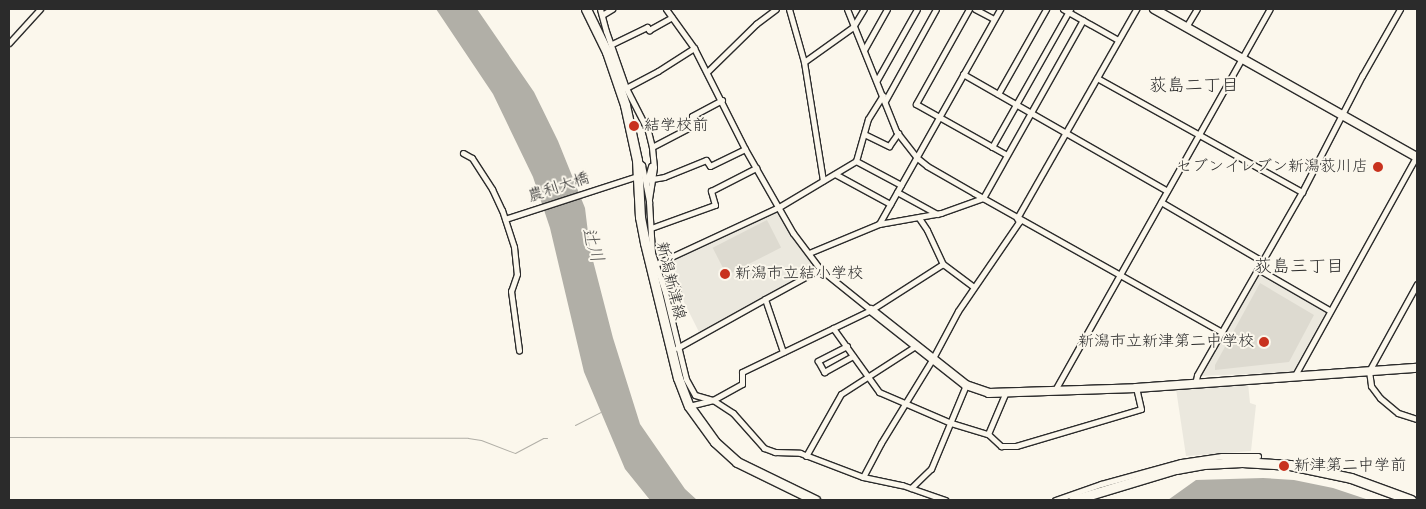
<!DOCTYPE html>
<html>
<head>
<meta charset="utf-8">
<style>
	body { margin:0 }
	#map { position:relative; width:1426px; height:509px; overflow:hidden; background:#fbf7ec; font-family:Mynerve,"Klee One",sans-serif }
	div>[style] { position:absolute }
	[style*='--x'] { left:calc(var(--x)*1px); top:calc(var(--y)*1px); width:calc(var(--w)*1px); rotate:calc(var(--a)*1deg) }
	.built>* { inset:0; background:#ebe8de }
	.green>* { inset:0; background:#dddad0; transform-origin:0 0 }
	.water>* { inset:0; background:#b1afa7 }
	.stream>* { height:1px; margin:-0.5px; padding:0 0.5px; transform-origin:0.5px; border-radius:0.5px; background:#b1afa7 }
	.roads { filter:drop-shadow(1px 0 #2b2b2b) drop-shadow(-1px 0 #2b2b2b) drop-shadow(0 1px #2b2b2b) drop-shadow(0 -1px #2b2b2b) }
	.street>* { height:5px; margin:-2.5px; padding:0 2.5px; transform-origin:2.5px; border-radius:2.5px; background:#fbf7ec }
	.secondary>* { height:8px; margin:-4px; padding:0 4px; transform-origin:4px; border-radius:4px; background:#fbf7ec }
	.primary>* { height:9px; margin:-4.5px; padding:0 4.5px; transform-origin:4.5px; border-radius:4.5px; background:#fbf7ec }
	.dots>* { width:14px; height:14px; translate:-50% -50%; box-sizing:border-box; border:2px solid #fbf7ec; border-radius:50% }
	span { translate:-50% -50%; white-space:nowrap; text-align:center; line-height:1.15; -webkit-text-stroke:4px #fbf7ec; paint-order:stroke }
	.poi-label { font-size:16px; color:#2b2b2b }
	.left { translate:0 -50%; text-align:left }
	.right { translate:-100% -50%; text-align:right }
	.street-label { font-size:16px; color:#2b2b2b }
	.neighbourhood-label { font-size:18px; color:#2b2b2b }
	.water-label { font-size:18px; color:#5a5956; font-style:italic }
	.frame { position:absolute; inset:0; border:10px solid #2b2b2b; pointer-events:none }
</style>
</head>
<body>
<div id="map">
	<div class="built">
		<div style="clip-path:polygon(778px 211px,817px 269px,699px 332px,679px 292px,673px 261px)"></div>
		<div style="clip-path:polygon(1257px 276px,1261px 276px,1326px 312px,1293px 372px,1200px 376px)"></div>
		<div style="clip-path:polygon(1248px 383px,1250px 403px,1256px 405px,1251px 451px,1186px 456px,1176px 389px)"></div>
	</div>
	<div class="green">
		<div style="left:767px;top:220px;width:31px;height:61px;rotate:63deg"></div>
		<div style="clip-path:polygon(1260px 283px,1314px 315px,1289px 362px,1215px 370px,1215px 365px)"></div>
	</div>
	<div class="water">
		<div style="clip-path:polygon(436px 9px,477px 9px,534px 92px,558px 141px,585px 208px,590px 249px,613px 338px,640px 424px,685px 489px,697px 500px,650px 500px,625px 469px,584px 372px,550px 228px,533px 177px,493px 94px)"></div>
		<div style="clip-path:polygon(1263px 478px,1294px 480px,1333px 488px,1369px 500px,1168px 500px,1196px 480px)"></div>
	</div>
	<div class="stream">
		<div style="--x:575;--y:425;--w:29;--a:-27"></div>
		<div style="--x:9;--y:437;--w:459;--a:0.1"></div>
		<div style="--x:468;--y:438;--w:13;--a:9"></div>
		<div style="--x:481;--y:440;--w:36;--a:21"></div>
		<div style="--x:515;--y:453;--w:32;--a:-28"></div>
		<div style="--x:543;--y:438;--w:4;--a:0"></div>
	</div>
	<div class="roads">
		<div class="street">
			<div style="--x:600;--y:9;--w:23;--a:75"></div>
			<div style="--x:606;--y:31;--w:60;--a:70.7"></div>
			<div style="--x:626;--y:88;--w:48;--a:62.9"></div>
			<div style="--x:648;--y:131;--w:16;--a:76"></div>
			<div style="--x:666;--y:9;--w:48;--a:54.3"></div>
			<div style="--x:694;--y:48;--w:113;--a:63.2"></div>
			<div style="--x:745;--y:149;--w:97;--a:60.3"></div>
			<div style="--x:793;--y:233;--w:45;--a:53.1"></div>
			<div style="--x:820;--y:269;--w:65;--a:38.8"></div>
			<div style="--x:789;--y:9;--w:55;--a:74.2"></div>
			<div style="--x:804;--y:62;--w:120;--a:80.9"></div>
			<div style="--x:847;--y:9;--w:131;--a:68.1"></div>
			<div style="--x:896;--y:131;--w:33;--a:52"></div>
			<div style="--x:916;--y:157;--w:14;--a:39"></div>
			<div style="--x:927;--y:166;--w:54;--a:29.9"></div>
			<div style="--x:974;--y:193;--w:284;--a:29.3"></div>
			<div style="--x:969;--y:9;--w:109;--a:119.2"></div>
			<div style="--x:916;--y:104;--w:104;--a:29.3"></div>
			<div style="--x:975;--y:9;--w:21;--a:28"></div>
			<div style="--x:1063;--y:9;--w:63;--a:29.4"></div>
			<div style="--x:602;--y:15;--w:12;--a:-31"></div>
			<div style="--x:1186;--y:27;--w:21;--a:-59"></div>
			<div style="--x:9;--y:43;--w:46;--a:-47.6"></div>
			<div style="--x:612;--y:44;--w:39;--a:-26"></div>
			<div style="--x:647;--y:27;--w:4;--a:56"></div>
			<div style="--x:649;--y:30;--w:26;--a:-29"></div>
			<div style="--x:864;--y:50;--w:47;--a:-60.7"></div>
			<div style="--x:804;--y:62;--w:60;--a:-35.5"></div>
			<div style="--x:853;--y:27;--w:21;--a:-59"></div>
			<div style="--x:707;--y:72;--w:69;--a:-44.4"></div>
			<div style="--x:756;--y:24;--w:25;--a:-37"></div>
			<div style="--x:963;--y:74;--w:235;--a:29.8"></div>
			<div style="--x:1097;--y:78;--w:235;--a:29.1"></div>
			<div style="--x:877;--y:80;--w:81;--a:-60.6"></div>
			<div style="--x:626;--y:88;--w:36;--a:-28"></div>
			<div style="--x:658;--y:71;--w:43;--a:-32.6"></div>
			<div style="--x:998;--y:94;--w:98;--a:-60.5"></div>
			<div style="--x:885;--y:101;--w:105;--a:-61"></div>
			<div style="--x:864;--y:134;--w:28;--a:26"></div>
			<div style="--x:889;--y:146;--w:16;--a:-55"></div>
			<div style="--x:992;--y:147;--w:159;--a:-60.5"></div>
			<div style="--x:463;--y:153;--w:10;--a:29"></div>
			<div style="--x:472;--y:158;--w:37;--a:57"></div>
			<div style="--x:492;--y:189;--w:23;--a:65"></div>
			<div style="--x:502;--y:210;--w:39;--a:72"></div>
			<div style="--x:514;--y:247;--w:27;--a:84"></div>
			<div style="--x:517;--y:274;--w:18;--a:109"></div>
			<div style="--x:511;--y:291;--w:60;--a:82.3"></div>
			<div style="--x:638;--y:161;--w:6;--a:45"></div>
			<div style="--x:642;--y:165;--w:38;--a:79"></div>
			<div style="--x:649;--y:202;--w:51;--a:86.6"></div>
			<div style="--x:652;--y:253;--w:41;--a:71.6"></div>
			<div style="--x:665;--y:292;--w:89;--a:76.4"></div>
			<div style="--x:686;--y:379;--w:18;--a:61"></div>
			<div style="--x:695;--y:395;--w:19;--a:16"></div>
			<div style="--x:713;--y:400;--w:24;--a:33"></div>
			<div style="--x:733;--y:413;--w:47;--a:48.5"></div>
			<div style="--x:764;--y:448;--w:12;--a:20"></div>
			<div style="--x:775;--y:452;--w:25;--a:2"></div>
			<div style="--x:800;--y:453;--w:67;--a:20.9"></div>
			<div style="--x:863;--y:477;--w:40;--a:12"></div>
			<div style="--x:902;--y:485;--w:46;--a:19.2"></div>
			<div style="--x:856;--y:161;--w:51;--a:28.1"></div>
			<div style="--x:835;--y:174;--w:63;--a:28.6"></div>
			<div style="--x:652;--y:179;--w:12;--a:-9"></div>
			<div style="--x:664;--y:177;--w:45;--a:-22"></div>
			<div style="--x:706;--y:160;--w:7;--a:56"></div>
			<div style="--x:710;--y:166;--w:39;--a:-26"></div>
			<div style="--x:646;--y:185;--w:20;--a:-75"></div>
			<div style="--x:897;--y:192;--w:46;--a:28.8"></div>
			<div style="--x:649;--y:199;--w:32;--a:-81"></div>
			<div style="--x:654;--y:167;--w:20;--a:-96"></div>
			<div style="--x:652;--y:147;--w:47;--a:-27.6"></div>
			<div style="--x:694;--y:125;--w:9;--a:-103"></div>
			<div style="--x:692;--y:116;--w:34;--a:-28"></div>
			<div style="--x:1161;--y:202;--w:117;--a:30.3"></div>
			<div style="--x:919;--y:218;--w:14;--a:56"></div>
			<div style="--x:927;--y:230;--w:38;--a:65"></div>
			<div style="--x:943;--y:264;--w:38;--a:37"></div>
			<div style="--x:505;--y:219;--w:139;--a:-18"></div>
			<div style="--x:879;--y:224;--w:247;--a:-60.6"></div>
			<div style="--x:651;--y:228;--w:68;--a:-19.8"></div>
			<div style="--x:715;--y:205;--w:15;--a:-106"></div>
			<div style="--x:711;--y:191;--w:51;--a:-27.1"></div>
			<div style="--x:809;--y:253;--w:76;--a:-22.5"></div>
			<div style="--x:879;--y:224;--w:63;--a:-10.1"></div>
			<div style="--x:941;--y:213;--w:45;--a:-19.7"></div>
			<div style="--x:983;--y:198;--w:204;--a:-60.7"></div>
			<div style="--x:656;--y:264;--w:136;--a:-24.9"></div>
			<div style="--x:779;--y:207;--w:90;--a:-30.9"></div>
			<div style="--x:856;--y:161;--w:44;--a:-74.1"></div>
			<div style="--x:868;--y:119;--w:28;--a:-58"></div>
			<div style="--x:1258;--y:269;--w:82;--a:30"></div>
			<div style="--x:1417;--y:284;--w:99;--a:118.9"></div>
			<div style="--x:1369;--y:371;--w:15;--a:82"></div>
			<div style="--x:1371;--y:386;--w:15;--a:53"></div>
			<div style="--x:1380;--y:398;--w:23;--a:40"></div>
			<div style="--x:1398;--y:413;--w:20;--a:18"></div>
			<div style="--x:665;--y:292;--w:13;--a:-13"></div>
			<div style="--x:833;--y:328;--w:79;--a:54.3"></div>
			<div style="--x:879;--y:392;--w:78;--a:23.3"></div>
			<div style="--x:951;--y:423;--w:39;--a:17"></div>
			<div style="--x:988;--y:434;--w:18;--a:43"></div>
			<div style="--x:1001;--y:446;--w:15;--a:0"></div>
			<div style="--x:1016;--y:446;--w:130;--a:-16.5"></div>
			<div style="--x:1141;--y:409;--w:22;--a:-103"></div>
			<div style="--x:847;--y:346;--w:33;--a:153"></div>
			<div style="--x:818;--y:361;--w:13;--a:61"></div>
			<div style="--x:824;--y:372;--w:33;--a:-29"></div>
			<div style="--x:677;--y:348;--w:101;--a:-29.1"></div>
			<div style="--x:783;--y:352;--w:56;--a:-108.8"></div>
			<div style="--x:765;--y:299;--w:63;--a:-28.6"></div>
			<div style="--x:1294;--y:377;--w:254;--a:-61"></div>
			<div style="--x:1195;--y:384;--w:9;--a:-77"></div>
			<div style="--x:1197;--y:375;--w:211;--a:-60.2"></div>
			<div style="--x:1302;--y:192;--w:131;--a:-62.7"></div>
			<div style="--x:1362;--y:76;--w:77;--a:-60.4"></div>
			<div style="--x:1055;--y:390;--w:437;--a:-60.6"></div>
			<div style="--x:689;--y:404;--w:2;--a:90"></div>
			<div style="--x:689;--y:406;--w:25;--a:-14"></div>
			<div style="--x:713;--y:400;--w:33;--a:-29"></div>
			<div style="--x:742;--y:384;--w:12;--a:-90"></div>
			<div style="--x:742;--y:372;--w:143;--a:-25.7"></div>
			<div style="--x:871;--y:310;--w:85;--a:-32.6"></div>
			<div style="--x:988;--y:434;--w:43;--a:-67"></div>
			<div style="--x:806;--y:456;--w:71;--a:-60.6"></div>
			<div style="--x:841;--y:394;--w:90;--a:-32.8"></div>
			<div style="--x:863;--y:477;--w:38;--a:-62"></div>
			<div style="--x:881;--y:443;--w:100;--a:-58.5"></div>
			<div style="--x:933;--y:358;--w:53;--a:-62"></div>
			<div style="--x:958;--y:311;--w:108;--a:-55.6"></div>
			<div style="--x:1019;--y:222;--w:4;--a:-117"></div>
			<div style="--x:1017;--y:218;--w:241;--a:-60.3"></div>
			<div style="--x:911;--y:488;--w:28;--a:-44"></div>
			<div style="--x:931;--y:469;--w:91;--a:-67.4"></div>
			<div style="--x:1055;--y:500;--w:49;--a:-19.2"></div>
			<div style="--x:1101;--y:484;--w:83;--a:-15.4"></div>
			<div style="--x:1181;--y:462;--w:41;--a:-8.3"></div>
			<div style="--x:1222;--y:456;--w:36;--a:0"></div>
		</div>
		<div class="secondary">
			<div style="--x:1154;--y:9;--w:302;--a:29.4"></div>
			<div style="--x:871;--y:310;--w:121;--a:38.3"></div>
			<div style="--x:966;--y:385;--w:24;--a:19"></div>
			<div style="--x:989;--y:393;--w:147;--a:-1.9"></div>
			<div style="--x:1136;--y:388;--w:282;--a:-4.1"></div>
		</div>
		<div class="primary">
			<div style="--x:586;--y:9;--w:48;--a:64"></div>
			<div style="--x:607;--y:52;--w:56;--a:71.2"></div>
			<div style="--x:625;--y:105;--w:56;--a:77.7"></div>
			<div style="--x:637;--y:160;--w:57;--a:87"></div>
			<div style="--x:640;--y:217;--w:26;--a:79"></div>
			<div style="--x:645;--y:243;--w:139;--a:76.3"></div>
			<div style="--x:678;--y:378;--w:30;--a:69"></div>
			<div style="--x:689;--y:406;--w:44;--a:54.2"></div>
			<div style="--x:715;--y:442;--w:30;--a:42"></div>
			<div style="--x:737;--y:462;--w:87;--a:26"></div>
			<div style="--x:1073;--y:500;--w:108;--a:-16.8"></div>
			<div style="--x:1176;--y:469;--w:28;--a:-10"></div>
			<div style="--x:1204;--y:464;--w:38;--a:-3"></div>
			<div style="--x:1242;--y:462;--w:48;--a:3.6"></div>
			<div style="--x:1290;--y:465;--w:62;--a:12"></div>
			<div style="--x:1351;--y:478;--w:64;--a:20.1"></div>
		</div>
	</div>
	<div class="dots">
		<div style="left:634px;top:126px;background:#c8321e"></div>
		<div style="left:1378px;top:167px;background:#c8321e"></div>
		<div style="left:725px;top:274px;background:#c8321e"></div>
		<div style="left:1264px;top:342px;background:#c8321e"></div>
		<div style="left:1284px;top:466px;background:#c8321e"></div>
	</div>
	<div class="poi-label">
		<span class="left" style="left:644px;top:126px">結学校前</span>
		<span class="right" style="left:1368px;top:167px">セブンイレブン新潟荻川店</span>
		<span class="left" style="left:735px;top:274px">新潟市立結小学校</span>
		<span class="right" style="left:1254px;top:342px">新潟市立新津第二中学校</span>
		<span class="left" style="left:1294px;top:466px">新津第二中学前</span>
	</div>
	<div class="street-label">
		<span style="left:559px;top:188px;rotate:-18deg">農利大橋</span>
		<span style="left:670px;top:281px;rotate:76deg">新潟新津線</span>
	</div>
	<div class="neighbourhood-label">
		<span style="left:1194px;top:86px">荻島二丁目</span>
		<span style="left:1299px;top:267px">荻島三丁目</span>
	</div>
	<div class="water-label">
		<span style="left:592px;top:245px;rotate:73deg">辻川</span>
	</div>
	<div class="frame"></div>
</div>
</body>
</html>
